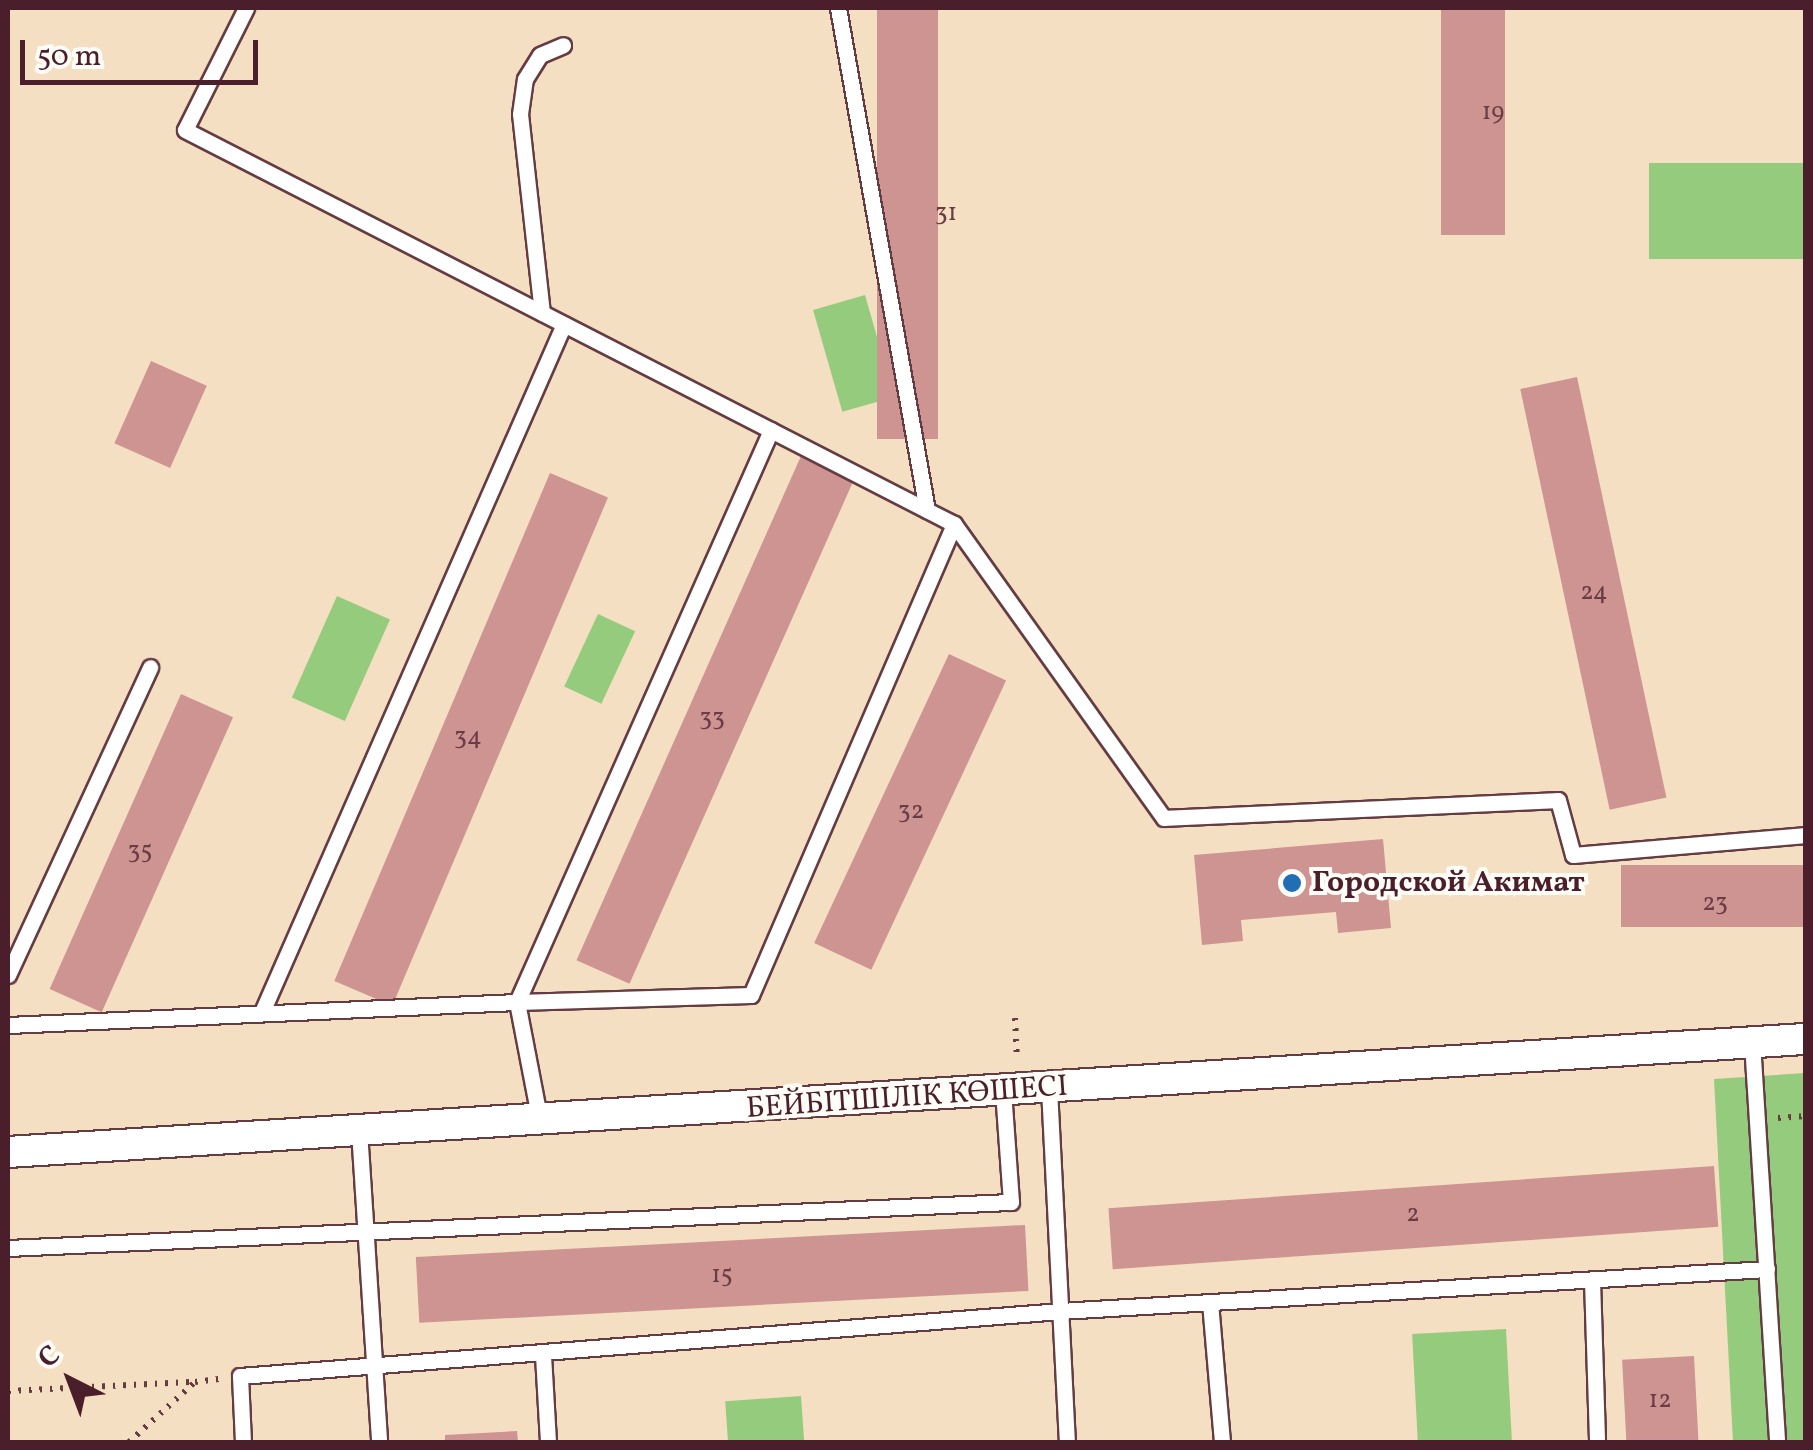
<!DOCTYPE html>
<html>
<head>
<meta charset="utf-8">
<style>
	body { margin:0 }
	#map { position:relative; width:1813px; height:1450px; overflow:hidden; background:#f4dfc3; font-family:Vollkorn,serif }
	div>[style] { position:absolute }
	[style*='--x'] { left:calc(var(--x)*1px); top:calc(var(--y)*1px); width:calc(var(--w)*1px); rotate:calc(var(--a)*1deg) }
	.green>* { inset:0; background:#95cb7d; transform-origin:0 0 }
	.building>* { inset:0; background:#ce9492; transform-origin:0 0 }
	.path>* { height:6px; margin-top:-3px; transform-origin:0; background:repeating-linear-gradient(90deg,#643c42 0 2.5px,transparent 0 10.5px) }
	.roads { filter:drop-shadow(2px 0 #643c42) drop-shadow(-2px 0 #643c42) drop-shadow(0 2px #643c42) drop-shadow(0 -2px #643c42) }
	.service>* { height:15px; margin:-7.5px; padding:0 7.5px; transform-origin:7.5px; border-radius:7.5px; background:#fff }
	.minor>* { height:30px; margin:-15px; padding:0 15px; transform-origin:15px; border-radius:15px; background:#fff }
	.dots>* { width:28px; height:28px; translate:-50% -50%; box-sizing:border-box; border:5px solid #fdfcf7; border-radius:50% }
	span { translate:-50% -50%; white-space:nowrap; text-align:center; line-height:1.15; -webkit-text-stroke:8px #fdfcf7; paint-order:stroke }
	.number-label { font-size:25px; color:#6b3c45 }
	.number-label span { -webkit-text-stroke-width:0 }
	.poi-label { font-size:30px; color:#4a1f2b; font-weight:700 }
	.left { translate:0 -50%; text-align:left }
	.street-label { font-size:30px; color:#4a1f2b }
	.frame { position:absolute; inset:0; border:10px solid #4a1f2b; pointer-events:none }
	.north { position:absolute; left:20px; top:1330px; width:100px; height:100px; -webkit-text-stroke:8px #fdfcf7; paint-order:stroke; rotate:318deg; font-size:28px; font-weight:700; line-height:40px; text-align:center; color:#4a1f2b }
	.north::after { content:''; display:block; margin:auto; width:35px; height:45px; background:#4a1f2b; clip-path:polygon(50% 0,100% 100%,50% 72%,0 100%) }
	.scale { position:absolute; left:20px; top:40px; width:238px; height:45px; box-sizing:border-box; border:5px solid #4a1f2b; border-top:0; padding-left:12px; font-size:30px; line-height:35px; white-space:nowrap; color:#4a1f2b; -webkit-text-stroke:8px #fdfcf7; paint-order:stroke }
</style>
</head>
<body>
<div id="map">
	<div class="green">
		<div style="left:1805px;top:163px;width:96px;height:156px;rotate:90deg"></div>
		<div style="left:865px;top:295px;width:106px;height:54px;rotate:74deg"></div>
		<div style="left:337px;top:596px;width:58px;height:111px;rotate:24deg"></div>
		<div style="left:598px;top:614px;width:41px;height:80px;rotate:25deg"></div>
		<div style="clip-path:polygon(1805px 1073px,1805px 1442px,1733px 1442px,1714px 1079px)"></div>
		<div style="left:1506px;top:1329px;width:113px;height:94px;rotate:87deg"></div>
		<div style="left:801px;top:1396px;width:46px;height:76px;rotate:86deg"></div>
	</div>
	<div class="building">
		<div style="left:877px;top:8px;width:61px;height:431px"></div>
		<div style="left:1441px;top:8px;width:64px;height:227px"></div>
		<div style="left:151px;top:361px;width:61px;height:90px;rotate:24deg"></div>
		<div style="left:1577px;top:377px;width:430px;height:58px;rotate:78deg"></div>
		<div style="left:801px;top:456px;width:58px;height:552px;rotate:24deg"></div>
		<div style="left:550px;top:473px;width:63px;height:552px;rotate:23deg"></div>
		<div style="left:949px;top:654px;width:63px;height:319px;rotate:25deg"></div>
		<div style="left:181px;top:694px;width:57px;height:323px;rotate:24deg"></div>
		<div style="clip-path:polygon(1383px 839px,1391px 928px,1338px 933px,1336px 912px,1241px 920px,1243px 941px,1202px 945px,1194px 855px)"></div>
		<div style="left:1806px;top:865px;width:62px;height:185px;rotate:90deg"></div>
		<div style="left:1714px;top:1166px;width:61px;height:607px;rotate:86deg"></div>
		<div style="left:1025px;top:1225px;width:66px;height:610px;rotate:87deg"></div>
		<div style="left:1694px;top:1356px;width:86px;height:72px;rotate:87deg"></div>
		<div style="clip-path:polygon(517px 1431px,518px 1442px,445px 1442px,445px 1435px)"></div>
	</div>
	<div class="path">
		<div style="--x:1015;--y:1018;--w:42;--a:87.3"></div>
		<div style="--x:1778;--y:1118;--w:28;--a:-4"></div>
		<div style="--x:8;--y:1391;--w:187;--a:-2.8"></div>
		<div style="--x:129;--y:1442;--w:89;--a:-42.3"></div>
		<div style="--x:195;--y:1382;--w:24;--a:-7"></div>
	</div>
	<div class="roads">
		<div class="service">
			<div style="--x:246;--y:8;--w:136;--a:116.6"></div>
			<div style="--x:185;--y:130;--w:864;--a:27.13"></div>
			<div style="--x:954;--y:524;--w:361;--a:54.5"></div>
			<div style="--x:1164;--y:818;--w:394;--a:-2.6"></div>
			<div style="--x:1558;--y:800;--w:57;--a:74.7"></div>
			<div style="--x:1573;--y:855;--w:234;--a:-4.9"></div>
			<div style="--x:838;--y:8;--w:510;--a:79.95"></div>
			<div style="--x:542;--y:313;--w:200;--a:-96.3"></div>
			<div style="--x:520;--y:114;--w:35;--a:-82"></div>
			<div style="--x:525;--y:79;--w:28;--a:-58"></div>
			<div style="--x:540;--y:55;--w:25;--a:-23"></div>
			<div style="--x:771;--y:430;--w:626;--a:113.94"></div>
			<div style="--x:517;--y:1002;--w:234;--a:-1.7"></div>
			<div style="--x:751;--y:995;--w:513;--a:-66.68"></div>
			<div style="--x:8;--y:975;--w:339;--a:-65.2"></div>
			<div style="--x:262;--y:1012;--w:751;--a:-66.3"></div>
			<div style="--x:8;--y:1025;--w:510;--a:-2.59"></div>
			<div style="--x:517;--y:1002;--w:121;--a:79.1"></div>
			<div style="--x:1752;--y:1042;--w:401;--a:86.4"></div>
			<div style="--x:1049;--y:1088;--w:354;--a:87.1"></div>
			<div style="--x:359;--y:1130;--w:313;--a:86.3"></div>
			<div style="--x:8;--y:1248;--w:1004;--a:-2.63"></div>
			<div style="--x:1011;--y:1202;--w:111;--a:-94.1"></div>
			<div style="--x:1592;--y:1280;--w:162;--a:88.2"></div>
			<div style="--x:1210;--y:1302;--w:141;--a:85.1"></div>
			<div style="--x:543;--y:1355;--w:87;--a:86.7"></div>
			<div style="--x:243;--y:1442;--w:66;--a:-92.6"></div>
			<div style="--x:240;--y:1376;--w:823;--a:-4.53"></div>
			<div style="--x:1060;--y:1311;--w:708;--a:-3.4"></div>
		</div>
		<div class="minor">
			<div style="--x:8;--y:1152;--w:1802;--a:-3.6"></div>
		</div>
	</div>
	<div class="dots">
		<div style="left:1292px;top:883px;background:#1f6fb2"></div>
	</div>
	<div class="number-label">
		<span style="left:1493px;top:113px">19</span>
		<span style="left:946px;top:214px">31</span>
		<span style="left:1594px;top:593px">24</span>
		<span style="left:712px;top:719px">33</span>
		<span style="left:468px;top:738px">34</span>
		<span style="left:911px;top:812px">32</span>
		<span style="left:140px;top:852px">35</span>
		<span style="left:1715px;top:904px">23</span>
		<span style="left:1413px;top:1215px">2</span>
		<span style="left:722px;top:1276px">15</span>
		<span style="left:1660px;top:1401px">12</span>
	</div>
	<div class="poi-label">
		<span class="left" style="left:1312px;top:883px">Городской Акимат</span>
	</div>
	<div class="street-label">
		<span style="left:907px;top:1098px;rotate:-4deg">БЕЙБІТШІЛІК КӨШЕСІ</span>
	</div>
	<div class="frame"></div>
	<div class="north">С</div>
	<div class="scale">50 m</div>
</div>
</body>
</html>
